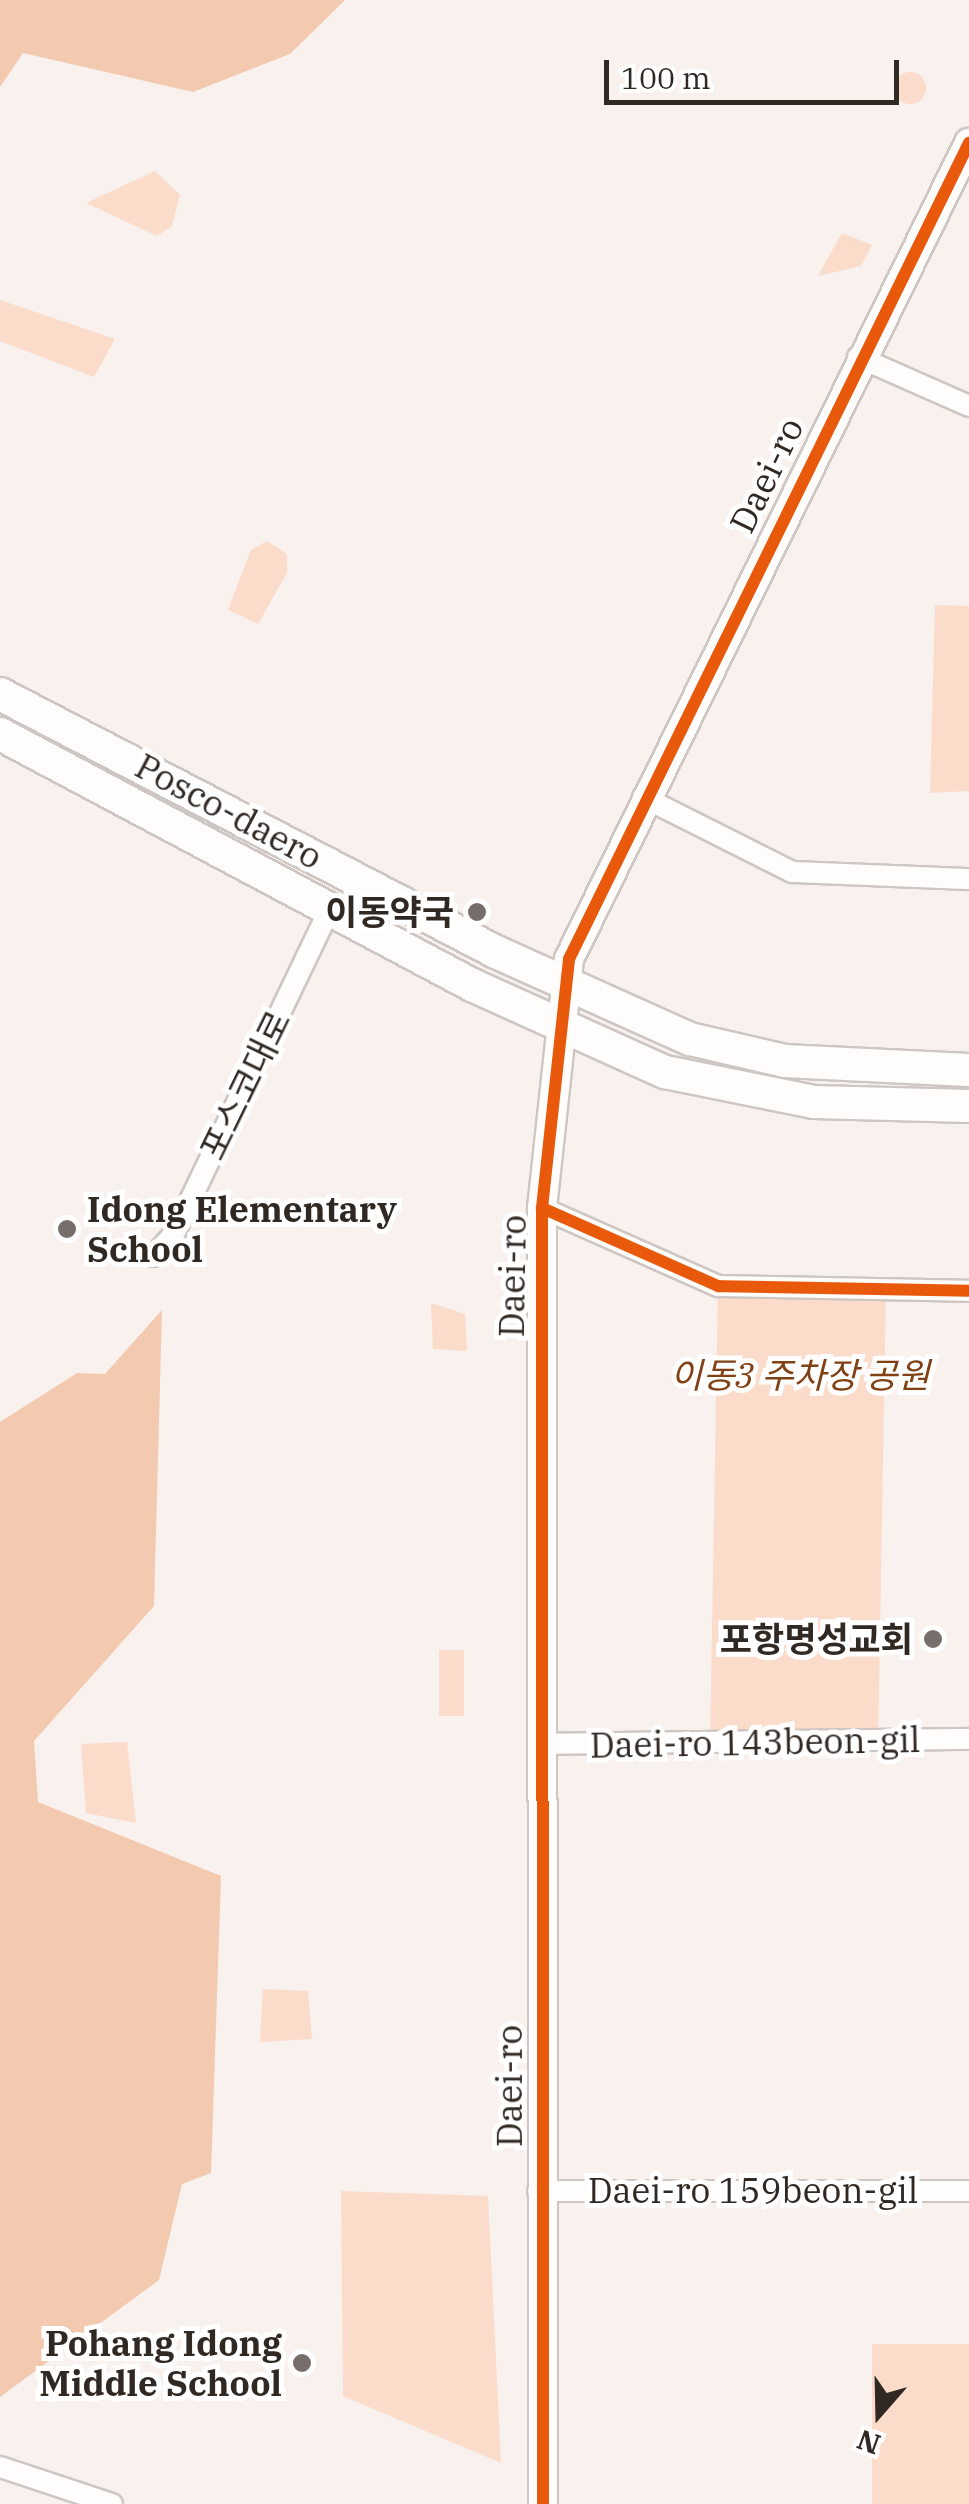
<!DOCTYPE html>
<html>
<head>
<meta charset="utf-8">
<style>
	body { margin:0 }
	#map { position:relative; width:969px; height:2504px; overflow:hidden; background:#f8f1ed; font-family:"IBM Plex Serif","Noto Sans KR",serif }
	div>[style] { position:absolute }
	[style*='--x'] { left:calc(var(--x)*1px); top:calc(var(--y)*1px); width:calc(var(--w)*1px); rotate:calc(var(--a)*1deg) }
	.green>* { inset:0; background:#fbdbc9; transform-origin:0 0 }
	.round { border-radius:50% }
	.forest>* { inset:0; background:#f3c9b0 }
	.roads { filter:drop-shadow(2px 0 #cdc6c2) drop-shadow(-2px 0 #cdc6c2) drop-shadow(0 2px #cdc6c2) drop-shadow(0 -2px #cdc6c2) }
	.street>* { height:20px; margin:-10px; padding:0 10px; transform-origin:10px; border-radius:10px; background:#fefdfc }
	.secondary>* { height:28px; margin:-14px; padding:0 14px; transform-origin:14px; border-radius:14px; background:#fefdfc }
	.primary>* { height:32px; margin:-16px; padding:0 16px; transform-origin:16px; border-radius:16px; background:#fefdfc }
	.cycleway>* { height:12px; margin:-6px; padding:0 6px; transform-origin:6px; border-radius:6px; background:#e8590c }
	.dots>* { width:28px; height:28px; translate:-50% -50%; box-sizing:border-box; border:5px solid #fff; border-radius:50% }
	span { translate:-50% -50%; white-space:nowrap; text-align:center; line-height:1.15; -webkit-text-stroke:10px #fff; paint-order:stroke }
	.street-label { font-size:35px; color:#302823 }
	.poi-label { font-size:35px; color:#302823; font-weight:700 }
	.right { translate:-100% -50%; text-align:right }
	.left { translate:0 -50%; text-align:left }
	.park-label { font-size:35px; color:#814114; font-style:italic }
	.north { position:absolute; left:829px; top:2364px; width:100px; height:100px; -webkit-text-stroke:8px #fff; paint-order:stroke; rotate:200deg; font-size:28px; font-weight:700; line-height:40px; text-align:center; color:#302823 }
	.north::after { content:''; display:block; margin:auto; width:35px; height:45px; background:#302823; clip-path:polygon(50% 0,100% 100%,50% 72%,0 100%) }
	.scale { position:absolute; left:604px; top:60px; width:295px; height:45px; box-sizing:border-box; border:5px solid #302823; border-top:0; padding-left:12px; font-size:30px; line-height:35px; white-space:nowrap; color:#302823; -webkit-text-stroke:8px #fff; paint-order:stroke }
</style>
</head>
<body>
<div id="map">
	<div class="green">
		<div class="round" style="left:894px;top:72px;width:32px;height:32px"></div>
		<div style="clip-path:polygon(155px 171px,180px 195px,172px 226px,157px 236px,86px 203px)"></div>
		<div style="clip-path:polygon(842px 233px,872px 245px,861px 266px,818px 276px)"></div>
		<div style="clip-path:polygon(0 300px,115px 339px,94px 377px,0 341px)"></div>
		<div style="clip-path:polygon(267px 541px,287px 554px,287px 573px,258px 624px,228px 610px,251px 550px)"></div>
		<div style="clip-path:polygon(935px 605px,969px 606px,969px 791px,930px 793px)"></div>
		<div style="left:718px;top:1286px;width:168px;height:458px;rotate:1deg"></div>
		<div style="clip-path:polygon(431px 1303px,465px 1314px,467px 1351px,433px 1349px)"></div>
		<div style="left:439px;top:1650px;width:25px;height:66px"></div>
		<div style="clip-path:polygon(127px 1742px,136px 1823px,86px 1813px,81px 1744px)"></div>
		<div style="clip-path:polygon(263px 1989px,308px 1991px,312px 2039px,260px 2042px)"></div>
		<div style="clip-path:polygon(341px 2191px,488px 2196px,501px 2463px,343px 2396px)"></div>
		<div style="left:969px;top:2344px;width:160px;height:97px;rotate:90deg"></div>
	</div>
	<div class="forest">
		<div style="clip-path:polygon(0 0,345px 0,290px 54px,193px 92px,23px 53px,0 87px)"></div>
		<div style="clip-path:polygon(162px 1310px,154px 1606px,34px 1741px,38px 1802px,221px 1876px,211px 2173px,182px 2184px,159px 2280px,0 2397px,0 1422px,77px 1373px,105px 1374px)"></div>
	</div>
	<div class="roads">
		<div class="street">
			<div style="--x:858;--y:357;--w:121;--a:23.8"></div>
			<div style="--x:643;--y:797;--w:167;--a:26.7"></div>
			<div style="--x:792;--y:872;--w:177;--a:2.3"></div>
			<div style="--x:542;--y:1208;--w:193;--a:23.9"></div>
			<div style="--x:718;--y:1286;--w:251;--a:1.1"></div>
			<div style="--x:154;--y:1256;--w:30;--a:-48"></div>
			<div style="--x:174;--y:1234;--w:361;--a:-64.4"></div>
			<div style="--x:540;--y:1744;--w:429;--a:-0.7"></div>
			<div style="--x:538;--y:2191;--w:431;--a:0"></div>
			<div style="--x:0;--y:2467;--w:118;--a:18.3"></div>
		</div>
		<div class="secondary">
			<div style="--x:543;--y:2504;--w:1296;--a:-90.04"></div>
			<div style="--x:542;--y:1208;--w:250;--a:-83.8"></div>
			<div style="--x:569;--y:959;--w:909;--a:-63.89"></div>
		</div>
		<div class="primary">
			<div style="--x:0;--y:694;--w:559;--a:27.48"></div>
			<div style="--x:496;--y:952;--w:213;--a:24.2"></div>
			<div style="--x:690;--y:1039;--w:98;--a:13"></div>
			<div style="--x:785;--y:1061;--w:184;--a:2.8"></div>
			<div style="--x:0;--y:734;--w:535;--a:28"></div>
			<div style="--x:472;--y:985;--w:212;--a:24.3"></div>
			<div style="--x:665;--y:1072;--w:152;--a:11.4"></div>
			<div style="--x:814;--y:1102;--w:155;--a:1.5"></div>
		</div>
	</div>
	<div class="cycleway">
		<div style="--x:542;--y:1208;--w:193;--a:23.9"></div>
		<div style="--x:718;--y:1286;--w:251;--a:1.1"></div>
		<div style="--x:543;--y:2504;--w:1296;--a:-90.04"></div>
		<div style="--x:542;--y:1208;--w:250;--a:-83.8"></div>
		<div style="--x:569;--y:959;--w:909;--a:-63.89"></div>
	</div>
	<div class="dots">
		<div style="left:477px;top:912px;background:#766e6a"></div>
		<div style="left:67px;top:1229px;background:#766e6a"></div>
		<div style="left:933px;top:1639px;background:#766e6a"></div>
		<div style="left:302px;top:2363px;background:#766e6a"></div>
	</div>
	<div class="street-label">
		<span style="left:766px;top:475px;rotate:-64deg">Daei-ro</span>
		<span style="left:229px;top:811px;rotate:28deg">Posco-daero</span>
		<span style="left:245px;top:1085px;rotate:-64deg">포스코대로</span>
		<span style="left:512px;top:1276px;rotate:-89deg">Daei-ro</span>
		<span style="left:755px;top:1742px;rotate:-1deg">Daei-ro 143beon-gil</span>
		<span style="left:509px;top:2086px;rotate:-90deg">Daei-ro</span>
		<span style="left:753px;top:2190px">Daei-ro 159beon-gil</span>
	</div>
	<div class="poi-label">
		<span class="right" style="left:454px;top:912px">이동약국</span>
		<span class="left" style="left:87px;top:1229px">Idong Elementary<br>School</span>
		<span class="right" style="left:913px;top:1639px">포항명성교회</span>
		<span class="right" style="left:282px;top:2363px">Pohang Idong<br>Middle School</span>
	</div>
	<div class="park-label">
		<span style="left:800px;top:1375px">이동3 주차장 공원</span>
	</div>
	<div class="north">N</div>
	<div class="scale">100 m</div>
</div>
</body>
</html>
